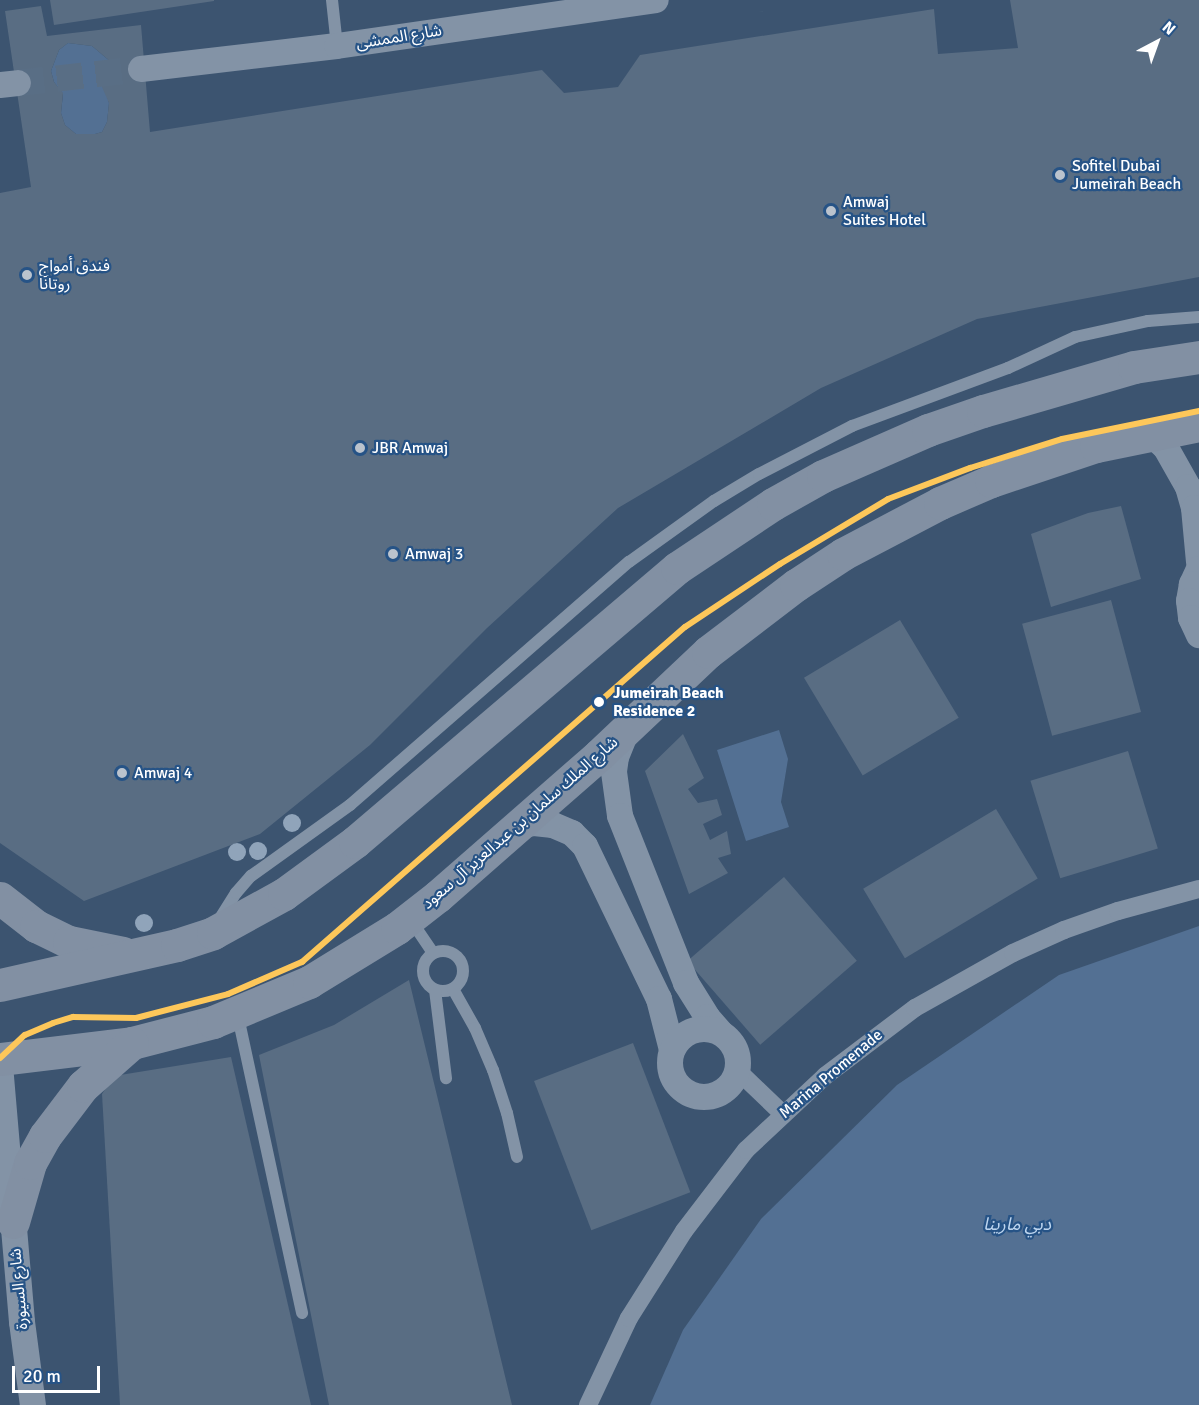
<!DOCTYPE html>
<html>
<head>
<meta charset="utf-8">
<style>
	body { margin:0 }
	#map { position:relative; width:1199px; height:1405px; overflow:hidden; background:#3c5470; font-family:Signika,"Noto Sans Arabic",sans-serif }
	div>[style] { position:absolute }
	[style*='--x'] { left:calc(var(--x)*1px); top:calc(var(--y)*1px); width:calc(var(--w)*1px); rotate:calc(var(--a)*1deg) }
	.water>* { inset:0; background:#537093 }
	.building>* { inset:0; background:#596d83; transform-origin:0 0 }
	.minor-tunnel>* { height:26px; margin-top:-13px; transform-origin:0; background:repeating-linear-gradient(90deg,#596e85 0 26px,transparent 0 39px) }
	.service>* { height:12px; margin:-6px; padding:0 6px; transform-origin:6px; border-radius:6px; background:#8393a6 }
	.service>.ring { margin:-6px; padding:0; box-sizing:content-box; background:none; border:12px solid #8393a6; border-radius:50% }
	.pedestrian>* { height:18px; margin:-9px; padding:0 9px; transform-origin:9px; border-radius:9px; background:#8393a6 }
	.minor>* { height:26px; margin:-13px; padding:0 13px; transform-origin:13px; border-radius:13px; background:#8393a6 }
	.minor>.ring { margin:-13px; padding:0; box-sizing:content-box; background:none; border:26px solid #8393a6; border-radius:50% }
	.primary>* { height:33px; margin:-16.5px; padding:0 16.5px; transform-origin:16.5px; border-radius:16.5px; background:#8290a3 }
	.tram-1>* { height:6px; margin:-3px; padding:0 3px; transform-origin:3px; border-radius:3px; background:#fdc75a }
	.trees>* { width:18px; height:18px; margin:-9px; border-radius:50%; background:#90a4ba }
	.dots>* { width:16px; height:16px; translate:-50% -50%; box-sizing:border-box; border:3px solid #265386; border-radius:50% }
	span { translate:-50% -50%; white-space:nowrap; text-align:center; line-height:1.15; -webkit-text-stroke:4.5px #265386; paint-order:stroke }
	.street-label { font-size:16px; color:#fff }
	.poi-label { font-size:16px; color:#fff }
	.left { translate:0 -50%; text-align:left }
	.stop-label { font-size:16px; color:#fff; font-weight:700 }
	.water-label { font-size:18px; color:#bdd5ef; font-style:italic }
	.north { position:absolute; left:1127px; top:12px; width:60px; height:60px; -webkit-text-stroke:4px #265386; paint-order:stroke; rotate:41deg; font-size:16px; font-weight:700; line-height:24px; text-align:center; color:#fff }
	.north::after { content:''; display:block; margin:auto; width:21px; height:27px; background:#fff; clip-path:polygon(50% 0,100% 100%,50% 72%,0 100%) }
	.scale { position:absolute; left:12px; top:1366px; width:88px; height:27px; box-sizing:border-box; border:3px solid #fff; border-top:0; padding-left:8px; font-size:18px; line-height:21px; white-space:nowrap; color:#fff; -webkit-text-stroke:4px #265386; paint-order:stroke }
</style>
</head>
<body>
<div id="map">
	<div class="water">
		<div style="clip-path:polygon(68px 43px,92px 46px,111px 62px,103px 72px,102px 78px,109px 103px,107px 122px,102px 132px,95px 134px,76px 134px,65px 125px,61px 113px,63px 94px,54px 82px,51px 71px,59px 50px)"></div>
		<div style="clip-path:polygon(779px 730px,788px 759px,781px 802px,789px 827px,746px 841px,717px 750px)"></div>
		<div style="clip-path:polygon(1199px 926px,1199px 1405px,650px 1405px,683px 1330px,761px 1219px,897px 1085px,1059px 975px)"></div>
	</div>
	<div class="building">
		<div style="clip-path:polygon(50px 0,214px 0,214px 1px,54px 25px)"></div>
		<div style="clip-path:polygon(evenodd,1010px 0,1199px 0,1199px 277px,977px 319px,821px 388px,618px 508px,487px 628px,370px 745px,260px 834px,84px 901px,0 843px,0 193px,31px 187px,5px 11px,41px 6px,47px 36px,141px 25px,150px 132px,542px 70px,564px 93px,618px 87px,640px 55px,934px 9px,938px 54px,1018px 48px,1010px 0,68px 43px,92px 46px,111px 62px,103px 72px,102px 78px,102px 87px,109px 103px,107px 122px,102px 132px,95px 134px,76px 134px,65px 125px,61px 113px,63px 93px,54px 82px,51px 71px,59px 50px,68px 43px)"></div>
		<div style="clip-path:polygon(1121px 506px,1141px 579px,1051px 607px,1031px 534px,1088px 513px)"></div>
		<div style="left:1111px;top:600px;width:116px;height:92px;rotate:75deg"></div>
		<div style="left:900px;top:620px;width:114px;height:112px;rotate:59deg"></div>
		<div style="clip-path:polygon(683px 734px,704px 778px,688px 789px,698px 803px,717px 799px,722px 815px,703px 824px,710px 840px,727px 831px,731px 854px,718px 858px,728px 873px,689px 894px,645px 771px)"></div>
		<div style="left:1128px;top:751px;width:102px;height:102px;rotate:73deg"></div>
		<div style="left:996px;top:809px;width:81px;height:155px;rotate:59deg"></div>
		<div style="left:784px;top:877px;width:111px;height:128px;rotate:49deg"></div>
		<div style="clip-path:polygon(409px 980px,512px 1405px,329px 1405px,259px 1055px,334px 1025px)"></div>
		<div style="left:633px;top:1043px;width:160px;height:106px;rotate:69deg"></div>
		<div style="clip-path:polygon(231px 1057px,311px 1405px,120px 1405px,102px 1094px,114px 1076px)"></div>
	</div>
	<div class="minor-tunnel">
		<div style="--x:18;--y:83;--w:124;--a:-6.5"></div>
	</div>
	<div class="service">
		<div style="--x:332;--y:0;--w:46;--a:83.8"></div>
		<div style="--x:410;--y:919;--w:41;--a:55.9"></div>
		<div style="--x:219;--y:920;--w:32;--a:-58"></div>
		<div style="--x:236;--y:893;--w:23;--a:-49"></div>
		<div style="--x:251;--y:876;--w:122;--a:-35.6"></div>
		<div style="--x:350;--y:805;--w:370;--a:-41.1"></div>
		<div style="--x:629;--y:562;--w:105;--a:-35.7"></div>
		<div style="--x:714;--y:501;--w:52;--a:-31"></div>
		<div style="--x:759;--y:474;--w:105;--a:-27.3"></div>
		<div style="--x:852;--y:426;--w:166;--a:-20.4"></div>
		<div style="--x:1008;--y:368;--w:74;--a:-24.8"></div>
		<div style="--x:1075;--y:337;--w:75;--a:-12.4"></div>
		<div style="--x:1148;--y:321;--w:51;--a:-4.5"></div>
		<div class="ring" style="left:423px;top:951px;width:28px;height:28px"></div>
		<div style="--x:453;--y:989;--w:45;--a:60.6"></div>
		<div style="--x:475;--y:1028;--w:46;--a:66.8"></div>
		<div style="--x:493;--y:1070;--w:45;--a:72"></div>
		<div style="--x:507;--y:1113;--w:45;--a:77.2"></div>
		<div style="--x:435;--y:990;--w:89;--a:82.9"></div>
		<div style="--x:237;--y:1012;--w:308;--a:77.8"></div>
	</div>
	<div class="pedestrian">
		<div style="--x:738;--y:1071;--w:61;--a:43.7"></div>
		<div style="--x:588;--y:1405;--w:96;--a:-64.8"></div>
		<div style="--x:629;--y:1318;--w:103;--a:-57.7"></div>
		<div style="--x:684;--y:1231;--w:102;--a:-52.6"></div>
		<div style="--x:746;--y:1150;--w:108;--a:-43.1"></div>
		<div style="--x:825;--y:1076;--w:113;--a:-37.1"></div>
		<div style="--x:915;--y:1008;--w:112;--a:-29.3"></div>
		<div style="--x:1013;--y:953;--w:56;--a:-24.3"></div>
		<div style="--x:1064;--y:930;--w:57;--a:-19.4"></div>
		<div style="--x:1118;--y:911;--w:84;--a:-15.2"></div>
	</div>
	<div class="minor">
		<div style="--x:141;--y:69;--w:197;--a:-6.7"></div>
		<div style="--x:337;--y:46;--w:322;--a:-8.2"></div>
		<div style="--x:0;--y:85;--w:18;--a:-6"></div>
		<div style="--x:1150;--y:433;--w:22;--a:43"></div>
		<div style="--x:1166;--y:448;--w:45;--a:60.6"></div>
		<div style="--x:1188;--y:487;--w:22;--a:74"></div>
		<div style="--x:1194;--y:508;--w:54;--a:84.7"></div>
		<div style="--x:1199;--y:569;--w:17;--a:115"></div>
		<div style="--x:1192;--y:584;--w:17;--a:100"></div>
		<div style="--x:1189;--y:601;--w:17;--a:83"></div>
		<div style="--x:1191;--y:618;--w:19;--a:65"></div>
		<div style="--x:627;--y:730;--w:29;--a:112"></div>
		<div style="--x:616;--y:757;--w:15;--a:98"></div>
		<div style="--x:614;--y:772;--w:44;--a:82.2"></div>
		<div style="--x:620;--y:816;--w:180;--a:68.4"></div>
		<div style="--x:686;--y:983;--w:40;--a:58"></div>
		<div style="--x:707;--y:1017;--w:20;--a:49"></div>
		<div style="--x:516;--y:827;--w:18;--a:-13"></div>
		<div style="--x:534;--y:823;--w:19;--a:6"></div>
		<div style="--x:553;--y:825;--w:21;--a:23"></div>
		<div style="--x:572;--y:833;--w:18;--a:45"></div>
		<div style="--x:585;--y:846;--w:170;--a:64.2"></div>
		<div style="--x:659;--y:999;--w:53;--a:75.7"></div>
		<div class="ring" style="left:670px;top:1029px;width:42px;height:42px"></div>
		<div style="--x:0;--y:1065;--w:258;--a:85.1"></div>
		<div style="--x:22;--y:1322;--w:84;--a:82.5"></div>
	</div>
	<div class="primary">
		<div style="--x:0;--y:898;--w:46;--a:37.9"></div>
		<div style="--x:36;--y:926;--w:37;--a:26"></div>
		<div style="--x:69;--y:942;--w:55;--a:11.5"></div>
		<div style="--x:0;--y:985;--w:181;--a:-12.7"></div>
		<div style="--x:177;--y:945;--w:38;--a:-18"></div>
		<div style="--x:213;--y:933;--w:81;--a:-28.8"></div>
		<div style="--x:284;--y:894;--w:88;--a:-36.2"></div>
		<div style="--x:355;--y:842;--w:423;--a:-40.4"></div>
		<div style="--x:677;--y:568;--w:115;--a:-33.7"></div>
		<div style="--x:773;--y:504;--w:57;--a:-29.2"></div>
		<div style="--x:823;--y:476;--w:115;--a:-23.7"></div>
		<div style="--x:928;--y:430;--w:58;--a:-19.1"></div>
		<div style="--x:983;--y:411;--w:157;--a:-16.2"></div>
		<div style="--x:1134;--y:367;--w:66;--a:-8.7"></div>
		<div style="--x:0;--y:1059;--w:133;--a:-6.9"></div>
		<div style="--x:132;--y:1043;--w:84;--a:-14.5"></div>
		<div style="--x:213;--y:1022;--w:104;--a:-22.6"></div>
		<div style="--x:309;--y:982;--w:103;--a:-31.5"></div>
		<div style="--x:397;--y:928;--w:52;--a:-38"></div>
		<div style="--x:438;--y:896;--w:214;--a:-41.2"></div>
		<div style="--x:599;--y:755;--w:150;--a:-43.4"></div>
		<div style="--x:708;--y:652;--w:111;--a:-37.3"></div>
		<div style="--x:796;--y:585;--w:56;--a:-33.4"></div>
		<div style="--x:843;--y:554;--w:110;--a:-27.7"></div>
		<div style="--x:940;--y:503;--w:56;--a:-23.3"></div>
		<div style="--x:991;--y:481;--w:111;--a:-18.4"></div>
		<div style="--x:1096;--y:446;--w:105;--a:-11.5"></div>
		<div style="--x:13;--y:1222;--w:61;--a:-73.9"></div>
		<div style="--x:30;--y:1163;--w:31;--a:-61"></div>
		<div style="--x:45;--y:1136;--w:63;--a:-52.8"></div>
		<div style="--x:83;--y:1086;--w:65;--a:-41.3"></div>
	</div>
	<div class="tram-1">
		<div style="--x:0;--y:1058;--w:34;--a:-43"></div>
		<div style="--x:25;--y:1035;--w:30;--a:-23"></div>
		<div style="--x:53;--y:1023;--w:21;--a:-17"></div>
		<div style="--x:73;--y:1017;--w:63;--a:0.9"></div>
		<div style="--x:136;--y:1018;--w:95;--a:-14.6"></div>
		<div style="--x:228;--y:994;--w:81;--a:-23.4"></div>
		<div style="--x:302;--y:962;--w:509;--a:-41.18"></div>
		<div style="--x:685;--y:627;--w:114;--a:-33.6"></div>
		<div style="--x:780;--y:564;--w:126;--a:-31"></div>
		<div style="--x:888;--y:499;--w:88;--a:-20.7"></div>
		<div style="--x:970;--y:468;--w:96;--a:-17.5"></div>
		<div style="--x:1062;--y:439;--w:140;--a:-11.6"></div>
	</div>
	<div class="trees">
		<div style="left:292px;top:823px"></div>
		<div style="left:258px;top:851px"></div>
		<div style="left:237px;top:852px"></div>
		<div style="left:144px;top:923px"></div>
	</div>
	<div class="dots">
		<div style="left:1060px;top:175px;background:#bbc3cd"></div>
		<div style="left:831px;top:211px;background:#bbc3cd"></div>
		<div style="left:27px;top:275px;background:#bbc3cd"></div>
		<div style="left:360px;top:448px;background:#bbc3cd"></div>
		<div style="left:393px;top:554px;background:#bbc3cd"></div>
		<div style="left:599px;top:702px;background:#fff"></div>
		<div style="left:122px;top:773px;background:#bbc3cd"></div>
	</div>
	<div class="street-label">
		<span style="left:399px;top:37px;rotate:-9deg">شارع الممشى</span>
		<span style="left:520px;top:823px;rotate:-41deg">شارع الملك سلمان بن عبدالعزيز آل سعود</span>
		<span style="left:831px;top:1074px;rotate:-40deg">Marina Promenade</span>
		<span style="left:19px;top:1289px;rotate:-95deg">شارع السيورة</span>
	</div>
	<div class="poi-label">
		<span class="left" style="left:1072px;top:175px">Sofitel Dubai<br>Jumeirah Beach</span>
		<span class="left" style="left:843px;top:211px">Amwaj<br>Suites Hotel</span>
		<span class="left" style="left:39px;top:275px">فندق أمواج<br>روتانا</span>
		<span class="left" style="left:372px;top:448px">JBR Amwaj</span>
		<span class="left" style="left:405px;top:554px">Amwaj 3</span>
		<span class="left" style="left:134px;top:773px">Amwaj 4</span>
	</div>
	<div class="stop-label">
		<span class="left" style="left:613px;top:702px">Jumeirah Beach<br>Residence 2</span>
	</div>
	<div class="water-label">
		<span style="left:1017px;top:1224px">دبي مارينا</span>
	</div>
	<div class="north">N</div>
	<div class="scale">20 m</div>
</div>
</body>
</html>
